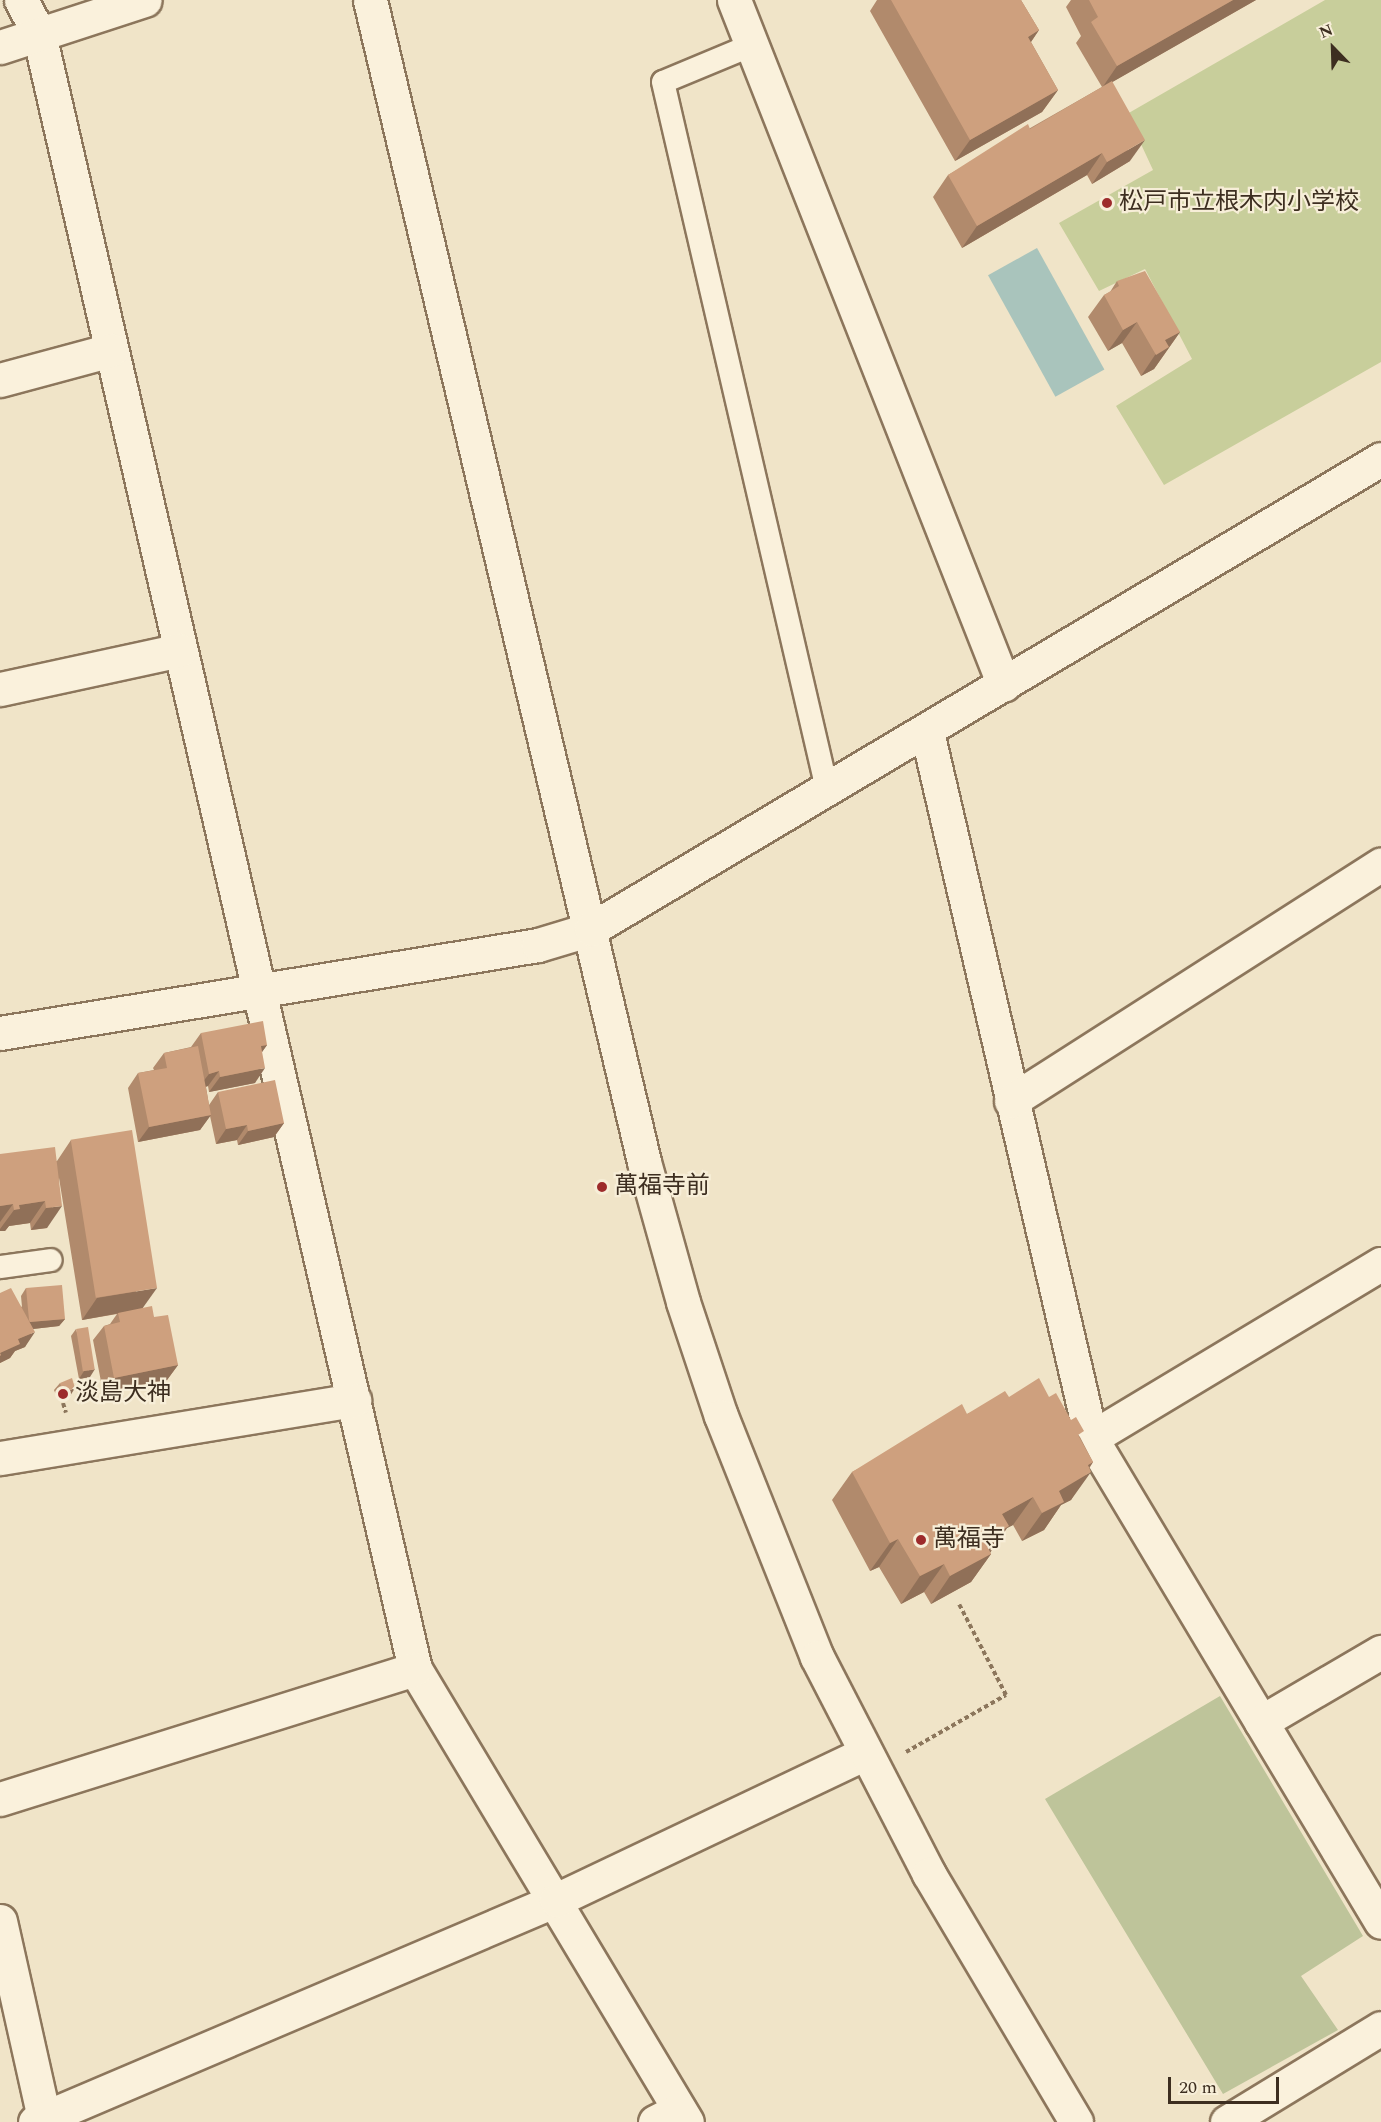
<!DOCTYPE html>
<html>
<head>
<meta charset="utf-8">
<style>
	body { margin:0 }
	#map { position:relative; width:1381px; height:2122px; overflow:hidden; background:#f0e4c8; font-family:Spectral,"Noto Sans JP",serif }
	div>[style] { position:absolute }
	[style*='--x'] { left:calc(var(--x)*1px); top:calc(var(--y)*1px); width:calc(var(--w)*1px); rotate:calc(var(--a)*1deg) }
	.green>* { inset:0; background:#c8ce9b }
	.cemetery>* { inset:0; background:#bec49a }
	.water>* { inset:0; background:#a9c4bc; transform-origin:0 0 }
	.path>* { height:4px; margin-top:-2px; transform-origin:0; background:repeating-linear-gradient(90deg,#8c765c 0 4.5px,transparent 0 7.5px) }
	.roads { filter:drop-shadow(2px 0 #8c765c) drop-shadow(-2px 0 #8c765c) drop-shadow(0 2px #8c765c) drop-shadow(0 -2px #8c765c) }
	.service>* { height:22px; margin:-11px; padding:0 11px; transform-origin:11px; border-radius:11px; background:#faf1dc }
	.minor>* { height:33px; margin:-16.5px; padding:0 16.5px; transform-origin:16.5px; border-radius:16.5px; background:#faf1dc }
	.tertiary>* { height:33px; margin:-16.5px; padding:0 16.5px; transform-origin:16.5px; border-radius:16.5px; background:#faf1dc }
	.wall>* { inset:0; background:#b18a6c }
	.shaded-wall>* { inset:0; background:#907058 }
	.building>* { inset:0; background:#cea07e; transform-origin:0 0 }
	.dots>* { width:16px; height:16px; translate:-50% -50%; box-sizing:border-box; border:3px solid #f7eed8; border-radius:50% }
	span { translate:-50% -50%; white-space:nowrap; text-align:center; line-height:1.15; -webkit-text-stroke:4.5px #f7eed8; paint-order:stroke }
	.poi-label { font-size:24px; color:#3d2e20 }
	.left { translate:0 -50%; text-align:left }
	.north { position:absolute; left:1303px; top:18px; width:60px; height:60px; -webkit-text-stroke:4px #f7eed8; paint-order:stroke; rotate:337deg; font-size:16px; font-weight:700; line-height:24px; text-align:center; color:#3d2e20 }
	.north::after { content:''; display:block; margin:auto; width:21px; height:27px; background:#3d2e20; clip-path:polygon(50% 0,100% 100%,50% 72%,0 100%) }
	.scale { position:absolute; left:1168px; top:2077px; width:111px; height:27px; box-sizing:border-box; border:3px solid #3d2e20; border-top:0; padding-left:8px; font-size:18px; line-height:21px; white-space:nowrap; color:#3d2e20; -webkit-text-stroke:4px #f7eed8; paint-order:stroke }
</style>
</head>
<body>
<div id="map">
	<div class="green">
		<div style="clip-path:polygon(1325px 0,1381px 0,1381px 362px,1164px 485px,1116px 406px,1192px 359px,1145px 269px,1099px 291px,1059px 223px,1153px 170px,1127px 114px)"></div>
	</div>
	<div class="cemetery">
		<div style="clip-path:polygon(1220px 1696px,1363px 1936px,1301px 1976px,1338px 2030px,1223px 2094px,1045px 1799px)"></div>
	</div>
	<div class="water">
		<div style="left:1037px;top:248px;width:139px;height:56px;rotate:61deg"></div>
	</div>
	<div class="path">
		<div style="--x:63;--y:1403;--w:10;--a:73"></div>
		<div style="--x:906;--y:1752;--w:115;--a:-29.7"></div>
		<div style="--x:1006;--y:1695;--w:102;--a:-117.3"></div>
	</div>
	<div class="roads">
		<div class="service">
			<div style="--x:752;--y:45;--w:96;--a:157.4"></div>
			<div style="--x:663;--y:82;--w:726;--a:76.94"></div>
			<div style="--x:0;--y:1267;--w:51;--a:-7.8"></div>
		</div>
		<div class="minor">
			<div style="--x:21;--y:0;--w:38;--a:62"></div>
			<div style="--x:39;--y:34;--w:1678;--a:77.05"></div>
			<div style="--x:415;--y:1669;--w:528;--a:59.02"></div>
			<div style="--x:734;--y:0;--w:736;--a:68.49"></div>
			<div style="--x:0;--y:47;--w:152;--a:-18"></div>
			<div style="--x:0;--y:380;--w:115;--a:-15.1"></div>
			<div style="--x:0;--y:689;--w:184;--a:-12.2"></div>
			<div style="--x:927;--y:732;--w:725;--a:76.92"></div>
			<div style="--x:1091;--y:1438;--w:564;--a:59.07"></div>
			<div style="--x:1011;--y:1101;--w:439;--a:-32.6"></div>
			<div style="--x:1091;--y:1438;--w:338;--a:-31"></div>
			<div style="--x:0;--y:1458;--w:359;--a:-9.3"></div>
			<div style="--x:1261;--y:1722;--w:139;--a:-30.3"></div>
			<div style="--x:0;--y:1799;--w:435;--a:-17.4"></div>
			<div style="--x:0;--y:1921;--w:206;--a:77.4"></div>
			<div style="--x:35;--y:2122;--w:566;--a:-23.08"></div>
			<div style="--x:556;--y:1900;--w:341;--a:-25.4"></div>
			<div style="--x:655;--y:2122;--w:27;--a:-27"></div>
			<div style="--x:1227;--y:2122;--w:180;--a:-31.4"></div>
		</div>
		<div class="tertiary">
			<div style="--x:370;--y:0;--w:1194;--a:76.73"></div>
			<div style="--x:644;--y:1162;--w:145;--a:74.4"></div>
			<div style="--x:683;--y:1302;--w:120;--a:71.6"></div>
			<div style="--x:721;--y:1416;--w:259;--a:68.3"></div>
			<div style="--x:817;--y:1657;--w:244;--a:62.7"></div>
			<div style="--x:929;--y:1874;--w:288;--a:59.3"></div>
			<div style="--x:0;--y:1033;--w:545;--a:-9.29"></div>
			<div style="--x:538;--y:945;--w:55;--a:-16.8"></div>
			<div style="--x:591;--y:929;--w:919;--a:-30.75"></div>
		</div>
	</div>
	<div class="wall">
		<div style="clip-path:polygon(877px 0,1021px 0,1039px 30px,1031px 42px,1058px 90px,1042px 112px,955px 161px,870px 11px)"></div>
		<div style="clip-path:polygon(1071px 0,1256px 0,1112px 82px,1130px 161px,1092px 184px,1087px 175px,962px 248px,933px 197px,948px 175px,1102px 87px,1076px 43px,1081px 36px,1066px 7px)"></div>
		<div style="clip-path:polygon(1117px 281px,1180px 332px,1154px 369px,1141px 376px,1122px 343px,1108px 351px,1088px 317px,1104px 295px,1110px 292px)"></div>
		<div style="clip-path:polygon(201px 1033px,267px 1045px,262px 1052px,255px 1083px,209px 1092px,208px 1086px,206px 1087px,209px 1105px,218px 1092px,284px 1123px,274px 1137px,238px 1145px,237px 1140px,216px 1144px,210px 1116px,200px 1130px,138px 1142px,128px 1088px,138px 1073px,154px 1070px,153px 1068px,164px 1053px,191px 1047px)"></div>
		<div style="clip-path:polygon(71px 1140px,143px 1308px,154px 1317px,178px 1365px,167px 1380px,103px 1392px,93px 1340px,104px 1326px,110px 1324px,117px 1314px,82px 1320px,59px 1178px,47px 1228px,31px 1230px,30px 1223px,9px 1226px,5px 1231px,0 1231px,0 1154px,57px 1161px)"></div>
		<div style="clip-path:polygon(26px 1288px,65px 1319px,59px 1326px,33px 1329px,25px 1347px,15px 1351px,10px 1358px,0 1363px,0 1293px,22px 1307px,21px 1296px)"></div>
		<div style="clip-path:polygon(76px 1329px,90px 1377px,79px 1379px,71px 1336px)"></div>
		<div style="clip-path:polygon(60px 1383px,70px 1396px,58px 1400px,54px 1390px)"></div>
		<div style="clip-path:polygon(1009px 1397px,1049px 1397px,1080px 1437px,1093px 1462px,1071px 1500px,1061px 1505px,1044px 1530px,1022px 1541px,1013px 1525px,1007px 1528px,990px 1553px,991px 1554px,971px 1582px,931px 1604px,924px 1592px,901px 1604px,879px 1567px,870px 1571px,832px 1500px,852px 1472px,967px 1414px)"></div>
	</div>
	<div class="shaded-wall">
		<div style="clip-path:polygon(1233px 0,1256px 0,1102px 88px,1117px 66px)"></div>
		<div style="clip-path:polygon(1039px 30px,1024px 52px,1028px 37px)"></div>
		<div style="clip-path:polygon(1058px 90px,1042px 112px,955px 161px,970px 140px)"></div>
		<div style="clip-path:polygon(1145px 140px,1130px 161px,1092px 184px,1107px 162px)"></div>
		<div style="clip-path:polygon(1102px 153px,1087px 175px,962px 248px,977px 226px)"></div>
		<div style="clip-path:polygon(1137px 322px,1122px 343px,1108px 351px,1123px 330px)"></div>
		<div style="clip-path:polygon(1180px 332px,1154px 369px,1141px 376px,1165px 340px)"></div>
		<div style="clip-path:polygon(267px 1045px,257px 1059px,261px 1046px)"></div>
		<div style="clip-path:polygon(265px 1068px,255px 1083px,209px 1092px,220px 1077px)"></div>
		<div style="clip-path:polygon(219px 1071px,208px 1086px,198px 1088px,209px 1074px)"></div>
		<div style="clip-path:polygon(211px 1115px,200px 1130px,138px 1142px,149px 1127px)"></div>
		<div style="clip-path:polygon(284px 1123px,274px 1137px,238px 1145px,248px 1131px)"></div>
		<div style="clip-path:polygon(247px 1125px,237px 1140px,216px 1144px,226px 1129px)"></div>
		<div style="clip-path:polygon(45px 1201px,30px 1223px,9px 1226px,5px 1231px,0 1231px,0 1229px,14px 1210px,19px 1205px)"></div>
		<div style="clip-path:polygon(13px 1204px,0 1222px,0 1206px)"></div>
		<div style="clip-path:polygon(62px 1206px,47px 1228px,31px 1230px,46px 1208px)"></div>
		<div style="clip-path:polygon(157px 1288px,142px 1309px,82px 1320px,97px 1298px)"></div>
		<div style="clip-path:polygon(65px 1319px,59px 1326px,24px 1330px,29px 1322px)"></div>
		<div style="clip-path:polygon(35px 1332px,25px 1347px,15px 1351px,10px 1358px,0 1363px,0 1353px,18px 1339px)"></div>
		<div style="clip-path:polygon(178px 1365px,167px 1380px,103px 1392px,114px 1378px)"></div>
		<div style="clip-path:polygon(95px 1369px,90px 1377px,79px 1379px,84px 1371px)"></div>
		<div style="clip-path:polygon(75px 1388px,70px 1396px,58px 1400px,63px 1393px)"></div>
		<div style="clip-path:polygon(1093px 1462px,1083px 1476px,1091px 1472px,1071px 1500px,1061px 1505px,1044px 1530px,1022px 1541px,1042px 1513px,1059px 1491px,1088px 1465px)"></div>
		<div style="clip-path:polygon(1033px 1497px,1013px 1525px,1007px 1528px,989px 1554px,991px 1554px,971px 1582px,931px 1604px,950px 1576px,1002px 1514px)"></div>
		<div style="clip-path:polygon(898px 1539px,879px 1567px,870px 1571px,890px 1543px)"></div>
		<div style="clip-path:polygon(944px 1564px,924px 1592px,901px 1604px,920px 1576px)"></div>
	</div>
	<div class="building">
		<div style="clip-path:polygon(891px 0,1021px 0,1039px 30px,1028px 37px,1058px 90px,970px 140px)"></div>
		<div style="clip-path:polygon(1089px 0,1233px 0,1117px 66px,1091px 22px,1098px 17px)"></div>
		<div style="clip-path:polygon(1112px 81px,1145px 140px,1107px 162px,1102px 153px,977px 226px,948px 175px,1028px 124px,1030px 129px)"></div>
		<div style="clip-path:polygon(1145px 271px,1180px 332px,1165px 340px,1169px 347px,1156px 355px,1137px 322px,1123px 330px,1104px 295px,1119px 286px,1117px 281px)"></div>
		<div style="clip-path:polygon(263px 1021px,267px 1045px,261px 1046px,265px 1068px,220px 1077px,219px 1071px,209px 1074px,201px 1033px)"></div>
		<div style="clip-path:polygon(198px 1046px,211px 1115px,149px 1127px,138px 1073px,167px 1068px,164px 1053px)"></div>
		<div style="clip-path:polygon(275px 1080px,284px 1123px,248px 1131px,247px 1125px,226px 1129px,218px 1092px)"></div>
		<div style="left:132px;top:1130px;width:160px;height:62px;rotate:81deg"></div>
		<div style="clip-path:polygon(55px 1147px,62px 1206px,46px 1208px,45px 1201px,19px 1205px,20px 1209px,14px 1210px,13px 1204px,0 1206px,0 1154px)"></div>
		<div style="clip-path:polygon(62px 1285px,65px 1319px,30px 1322px,29px 1320px,26px 1288px)"></div>
		<div style="clip-path:polygon(11px 1288px,35px 1332px,18px 1339px,20px 1344px,0 1353px,1px 1355px,0 1356px,0 1293px)"></div>
		<div style="clip-path:polygon(152px 1306px,154px 1317px,168px 1315px,178px 1365px,114px 1378px,104px 1326px,120px 1322px,118px 1313px)"></div>
		<div style="left:88px;top:1327px;width:43px;height:12px;rotate:81deg"></div>
		<div style="clip-path:polygon(72px 1378px,75px 1388px,63px 1393px,60px 1383px)"></div>
		<div style="clip-path:polygon(1039px 1378px,1049px 1397px,1056px 1393px,1071px 1420px,1076px 1417px,1084px 1431px,1078px 1435px,1093px 1462px,1088px 1465px,1091px 1472px,1059px 1491px,1064px 1502px,1042px 1513px,1033px 1497px,1002px 1514px,1009px 1526px,985px 1541px,991px 1554px,950px 1576px,944px 1564px,920px 1576px,898px 1539px,890px 1543px,852px 1472px,962px 1404px,967px 1414px,1005px 1391px,1009px 1397px)"></div>
	</div>
	<div class="dots">
		<div style="left:1107px;top:203px;background:#9d2b2b"></div>
		<div style="left:602px;top:1187px;background:#9d2b2b"></div>
		<div style="left:63px;top:1394px;background:#9d2b2b"></div>
		<div style="left:921px;top:1540px;background:#9d2b2b"></div>
	</div>
	<div class="poi-label">
		<span class="left" style="left:1119px;top:203px">松戸市立根木内小学校</span>
		<span class="left" style="left:614px;top:1187px">萬福寺前</span>
		<span class="left" style="left:75px;top:1394px">淡島大神</span>
		<span class="left" style="left:933px;top:1540px">萬福寺</span>
	</div>
	<div class="north">N</div>
	<div class="scale">20 m</div>
</div>
</body>
</html>
